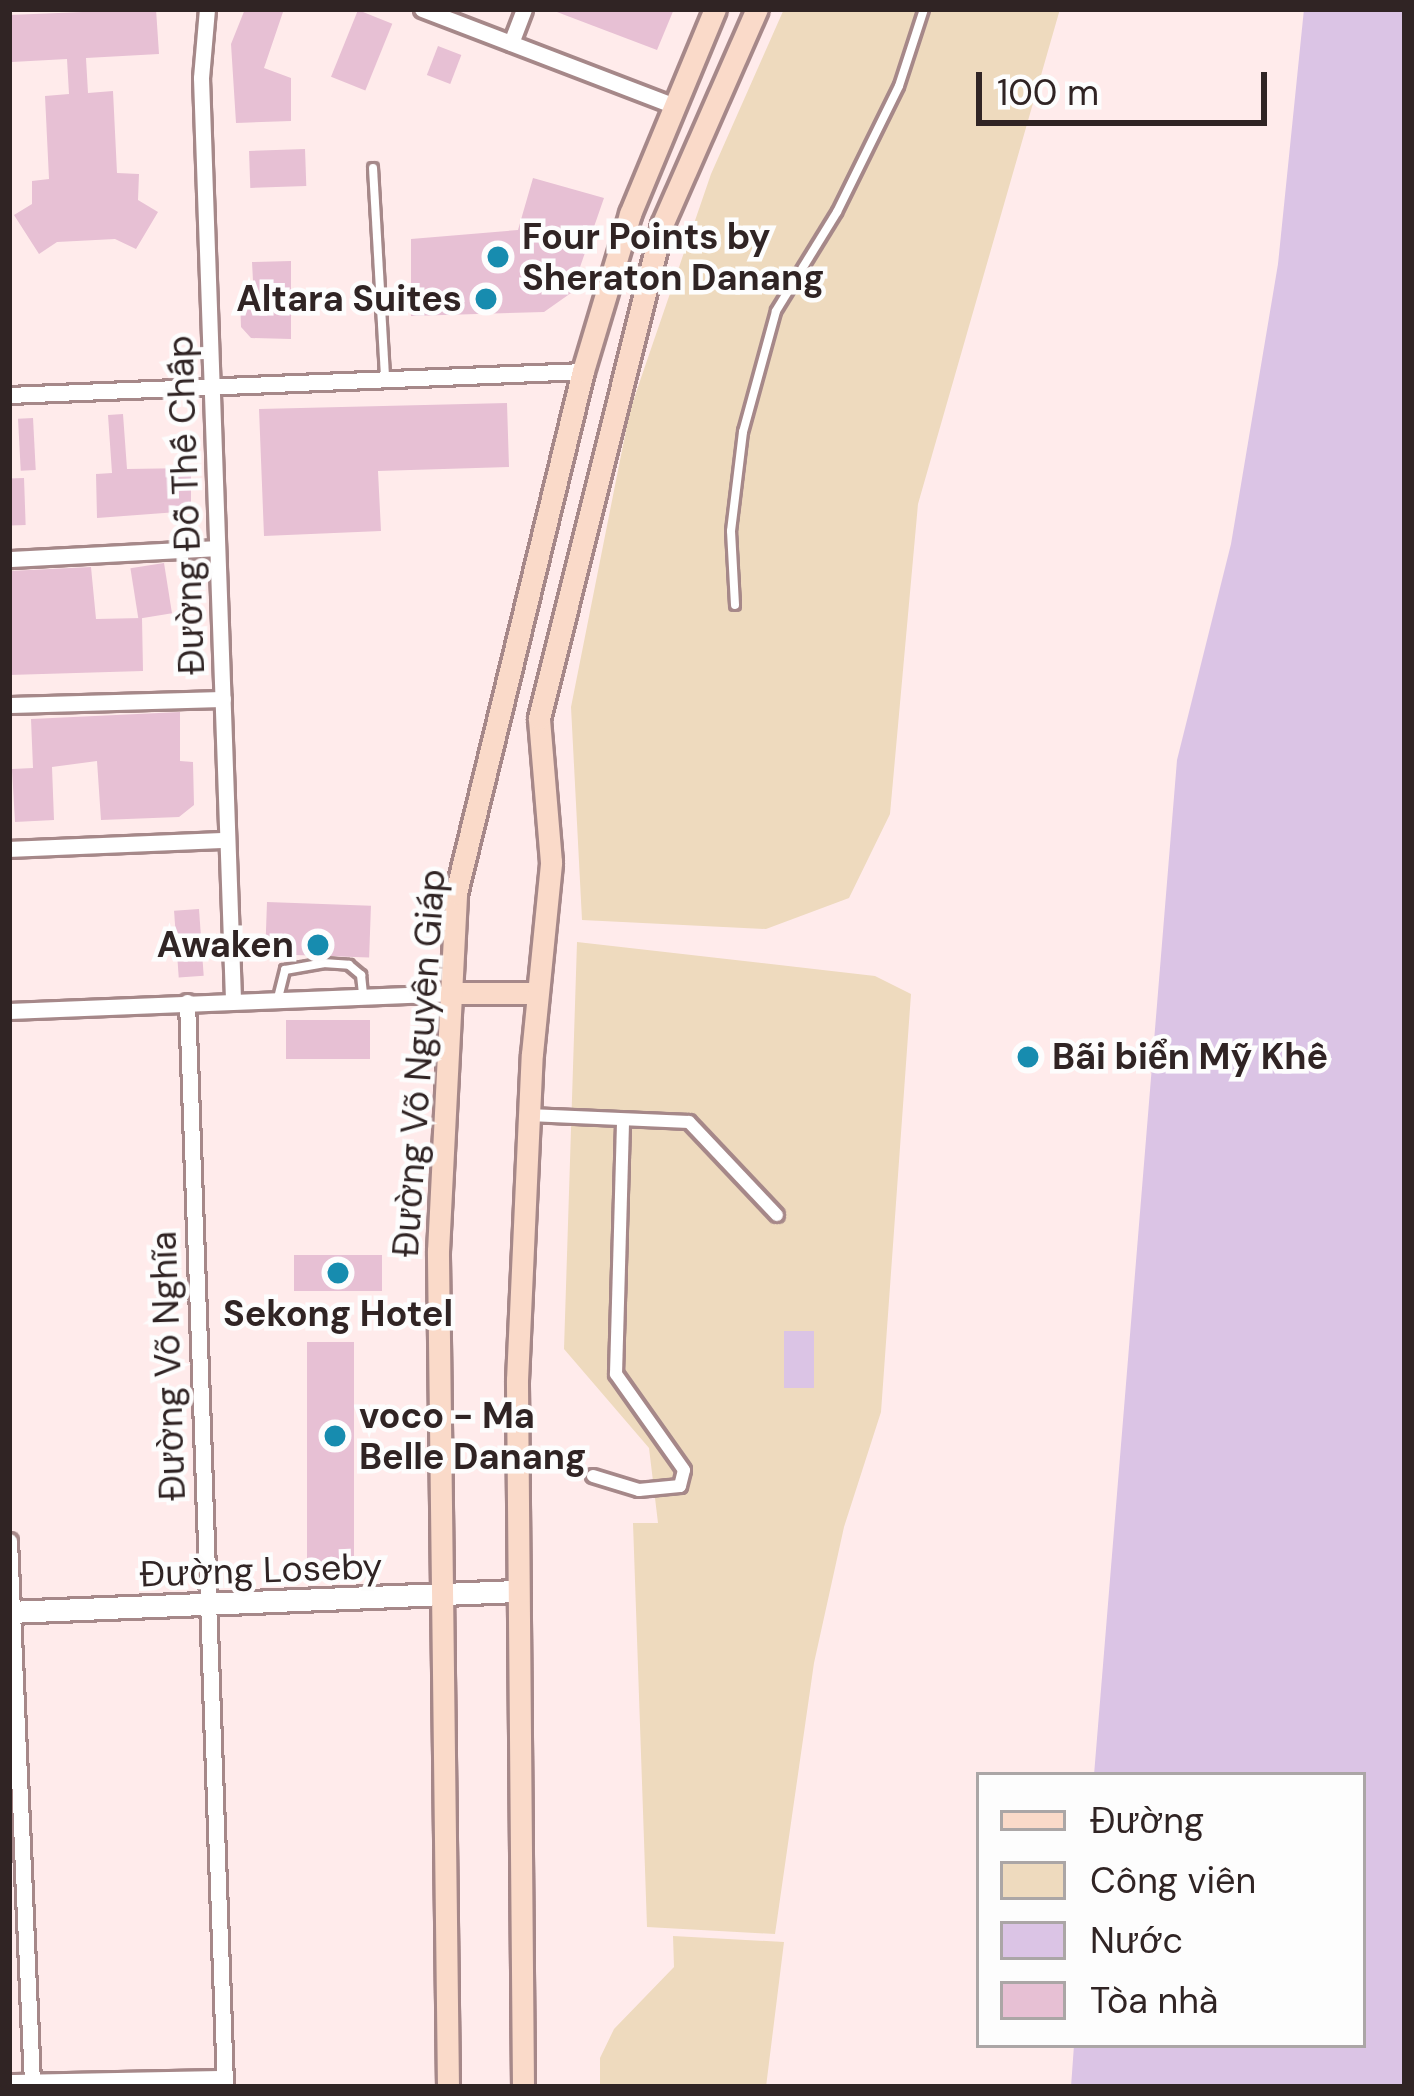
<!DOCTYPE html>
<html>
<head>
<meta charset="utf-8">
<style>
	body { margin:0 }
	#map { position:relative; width:1414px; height:2096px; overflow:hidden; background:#ffebeb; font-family:"DM Sans",sans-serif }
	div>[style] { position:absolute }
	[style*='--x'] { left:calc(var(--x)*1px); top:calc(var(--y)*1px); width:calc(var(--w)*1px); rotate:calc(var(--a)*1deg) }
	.green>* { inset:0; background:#eedabe }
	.water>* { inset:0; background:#dbc4e5; transform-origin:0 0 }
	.building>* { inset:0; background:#e7c0d4; transform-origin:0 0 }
	.roads { filter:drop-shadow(3px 0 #a68889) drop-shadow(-3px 0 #a68889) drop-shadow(0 3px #a68889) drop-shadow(0 -3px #a68889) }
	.service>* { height:8px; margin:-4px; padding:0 4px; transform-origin:4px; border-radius:4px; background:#fff }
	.pedestrian>* { height:12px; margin:-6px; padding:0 6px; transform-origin:6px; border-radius:6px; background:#fff }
	.minor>* { height:15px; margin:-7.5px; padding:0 7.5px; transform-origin:7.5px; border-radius:7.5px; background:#fff }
	.tertiary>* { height:21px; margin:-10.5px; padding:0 10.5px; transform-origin:10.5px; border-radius:10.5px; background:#fff }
	.secondary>* { height:21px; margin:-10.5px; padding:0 10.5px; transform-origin:10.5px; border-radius:10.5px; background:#fadac9 }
	.dots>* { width:33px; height:33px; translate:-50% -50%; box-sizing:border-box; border:6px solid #fdfdfd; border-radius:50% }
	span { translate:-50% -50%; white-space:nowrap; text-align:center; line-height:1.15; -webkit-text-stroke:9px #fdfdfd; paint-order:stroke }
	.poi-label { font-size:36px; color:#302424; font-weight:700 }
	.left { translate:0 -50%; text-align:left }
	.right { translate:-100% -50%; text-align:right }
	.street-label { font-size:36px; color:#302424 }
	.frame { position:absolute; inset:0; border:12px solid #302424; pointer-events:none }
	.legend { position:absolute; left:976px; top:1772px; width:390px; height:276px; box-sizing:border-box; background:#fdfdfd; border:3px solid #aba6a6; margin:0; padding:15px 21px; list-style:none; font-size:36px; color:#302424 }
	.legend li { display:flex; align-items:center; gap:24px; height:60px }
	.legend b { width:60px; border:3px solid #aba6a6 }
	.scale { position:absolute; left:976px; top:72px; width:291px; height:54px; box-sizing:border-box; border:6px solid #302424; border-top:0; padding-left:15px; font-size:36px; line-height:42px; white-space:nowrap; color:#302424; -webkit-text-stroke:9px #fdfdfd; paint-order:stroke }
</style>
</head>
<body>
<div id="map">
	<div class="green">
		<div style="clip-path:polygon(784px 9px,1060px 9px,918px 504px,890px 814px,849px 898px,766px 929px,582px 920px,571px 707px,630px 410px,711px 174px)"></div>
		<div style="clip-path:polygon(577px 942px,875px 976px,911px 994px,881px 1412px,844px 1527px,814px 1663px,775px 1934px,647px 1927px,633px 1523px,658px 1523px,649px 1448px,564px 1349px)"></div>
		<div style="clip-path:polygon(673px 1936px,784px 1942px,766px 2087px,600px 2087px,600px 2058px,614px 2029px,674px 1967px)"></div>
	</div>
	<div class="water">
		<div style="clip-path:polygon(1304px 9px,1405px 9px,1405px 2087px,1071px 2087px,1074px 2045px,1363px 2045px,1363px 1775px,1094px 1775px,1177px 760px,1231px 544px,1278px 264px)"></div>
		<div style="left:784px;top:1331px;width:30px;height:57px"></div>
	</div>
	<div class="building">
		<div style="clip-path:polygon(156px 9px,159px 54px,86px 58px,88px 93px,113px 91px,117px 173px,139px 174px,138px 200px,158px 212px,136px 249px,115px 239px,57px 242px,39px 254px,14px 215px,32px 204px,32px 181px,49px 179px,45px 96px,69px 94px,67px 59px,12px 62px,9px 15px)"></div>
		<div style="clip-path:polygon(245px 9px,284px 9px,264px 68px,291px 78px,291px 121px,236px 123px,231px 44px)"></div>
		<div style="clip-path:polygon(549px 9px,674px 9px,657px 50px)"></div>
		<div style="left:358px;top:10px;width:37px;height:72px;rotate:22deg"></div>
		<div style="left:438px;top:46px;width:25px;height:31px;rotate:21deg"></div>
		<div style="left:305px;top:149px;width:37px;height:56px;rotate:88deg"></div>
		<div style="clip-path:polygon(533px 178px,604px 198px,571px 293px,544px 312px,411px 316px,411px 239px,518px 230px)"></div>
		<div style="clip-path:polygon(291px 261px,291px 339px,251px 338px,241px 327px,240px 300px,254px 300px,252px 262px)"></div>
		<div style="clip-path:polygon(507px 403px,509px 467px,378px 471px,381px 531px,264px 536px,259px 409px)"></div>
		<div style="clip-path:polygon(123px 414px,127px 469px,191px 468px,191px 511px,97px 518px,96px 474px,112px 473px,108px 415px)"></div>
		<div style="left:33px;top:418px;width:52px;height:15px;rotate:87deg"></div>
		<div style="left:24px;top:478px;width:47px;height:15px;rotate:88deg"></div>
		<div style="left:164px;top:563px;width:51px;height:34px;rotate:81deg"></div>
		<div style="clip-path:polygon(91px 567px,96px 619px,142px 618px,143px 671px,9px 675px,9px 571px)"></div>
		<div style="clip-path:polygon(180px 712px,180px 761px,193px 762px,194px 805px,179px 817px,101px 820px,97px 761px,52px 767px,54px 820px,15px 822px,12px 769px,33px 768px,31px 719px)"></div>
		<div style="left:267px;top:902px;width:104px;height:52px;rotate:2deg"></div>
		<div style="left:199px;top:909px;width:67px;height:25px;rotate:86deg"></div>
		<div style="left:370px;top:1020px;width:39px;height:84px;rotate:90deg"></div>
		<div style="left:294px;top:1255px;width:88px;height:36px"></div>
		<div style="left:307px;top:1342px;width:47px;height:220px"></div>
	</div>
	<div class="roads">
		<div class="service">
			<div style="--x:373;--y:168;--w:209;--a:86.7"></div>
			<div style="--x:735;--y:605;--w:74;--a:-93.1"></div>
			<div style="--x:731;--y:531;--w:100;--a:-83.1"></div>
			<div style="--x:743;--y:432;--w:125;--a:-74.7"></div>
			<div style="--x:776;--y:311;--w:116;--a:-58.4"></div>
			<div style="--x:837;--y:212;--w:140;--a:-63.8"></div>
			<div style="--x:899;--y:86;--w:81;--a:-72"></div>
			<div style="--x:278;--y:998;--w:29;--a:-76"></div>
			<div style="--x:285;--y:970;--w:39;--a:-10"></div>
			<div style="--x:323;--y:963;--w:26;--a:4"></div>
			<div style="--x:349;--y:965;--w:16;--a:40"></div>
			<div style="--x:361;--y:975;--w:19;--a:84"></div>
		</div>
		<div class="pedestrian">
			<div style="--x:529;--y:1115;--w:160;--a:2.5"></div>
			<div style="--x:689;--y:1122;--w:128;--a:46.6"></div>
			<div style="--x:593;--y:1476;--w:48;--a:16.9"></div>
			<div style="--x:639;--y:1490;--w:41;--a:-5.6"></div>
			<div style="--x:680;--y:1486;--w:16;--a:-76"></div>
			<div style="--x:684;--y:1470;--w:118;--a:-125.3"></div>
			<div style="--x:616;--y:1374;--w:253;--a:-88.4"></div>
		</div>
		<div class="minor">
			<div style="--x:207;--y:9;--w:69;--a:95"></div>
			<div style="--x:201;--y:78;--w:922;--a:88.01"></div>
			<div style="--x:422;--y:9;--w:268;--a:21"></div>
			<div style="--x:511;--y:43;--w:36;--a:-69"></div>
			<div style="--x:9;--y:395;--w:575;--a:-2.39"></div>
			<div style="--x:9;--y:559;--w:207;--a:-3"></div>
			<div style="--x:9;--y:705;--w:214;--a:-1.6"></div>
			<div style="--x:9;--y:849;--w:217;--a:-2.4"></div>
			<div style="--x:187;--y:1002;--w:1086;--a:87.99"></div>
			<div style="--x:9;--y:1011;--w:442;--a:-2.3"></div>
			<div style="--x:9;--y:1541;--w:541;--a:87.57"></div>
			<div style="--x:9;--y:2082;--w:216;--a:-1.1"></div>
		</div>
		<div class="tertiary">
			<div style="--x:9;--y:1612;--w:508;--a:-2.37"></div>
		</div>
		<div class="secondary">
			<div style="--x:451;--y:993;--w:85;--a:0"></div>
			<div style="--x:448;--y:2087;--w:836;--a:-90.69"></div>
			<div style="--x:438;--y:1251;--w:358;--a:-87.1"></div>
			<div style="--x:456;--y:893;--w:537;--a:-76.33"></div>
			<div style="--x:583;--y:371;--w:164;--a:-73.3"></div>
			<div style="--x:630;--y:214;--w:222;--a:-67.5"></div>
			<div style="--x:523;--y:2087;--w:707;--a:-90.49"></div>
			<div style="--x:517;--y:1380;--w:326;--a:-87.4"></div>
			<div style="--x:532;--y:1054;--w:193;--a:-84.3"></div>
			<div style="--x:551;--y:862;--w:144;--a:-94.8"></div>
			<div style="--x:539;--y:718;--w:508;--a:-75.99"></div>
			<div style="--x:662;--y:225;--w:236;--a:-66.3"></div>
		</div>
	</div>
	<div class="dots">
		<div style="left:498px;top:257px;background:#178caf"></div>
		<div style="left:486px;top:299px;background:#178caf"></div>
		<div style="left:318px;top:945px;background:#178caf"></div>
		<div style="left:1028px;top:1057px;background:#178caf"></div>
		<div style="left:338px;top:1273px;background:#178caf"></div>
		<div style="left:335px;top:1436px;background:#178caf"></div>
	</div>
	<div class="poi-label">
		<span class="left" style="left:522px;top:257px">Four Points by<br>Sheraton Danang</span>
		<span class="right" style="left:462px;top:299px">Altara Suites</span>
		<span class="right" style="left:294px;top:945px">Awaken</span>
		<span class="left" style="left:1052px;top:1057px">Bãi biển Mỹ Khê</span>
		<span style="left:338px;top:1314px">Sekong Hotel</span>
		<span class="left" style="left:359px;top:1436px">voco - Ma<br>Belle Danang</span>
	</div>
	<div class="street-label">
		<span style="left:186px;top:505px;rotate:-92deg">Đường Đỗ Thế Chấp</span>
		<span style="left:419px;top:1063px;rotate:-86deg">Đường Võ Nguyên Giáp</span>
		<span style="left:168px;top:1366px;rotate:-92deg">Đường Võ Nghĩa</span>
		<span style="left:261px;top:1570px;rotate:-2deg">Đường Loseby</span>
	</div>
	<div class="frame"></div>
	<ul class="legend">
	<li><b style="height:15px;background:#fadac9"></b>Đường</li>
	<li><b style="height:33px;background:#eedabe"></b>Công viên</li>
	<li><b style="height:33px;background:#dbc4e5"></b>Nước</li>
	<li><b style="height:33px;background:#e7c0d4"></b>Tòa nhà</li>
	</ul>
	<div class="scale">100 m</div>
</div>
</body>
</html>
